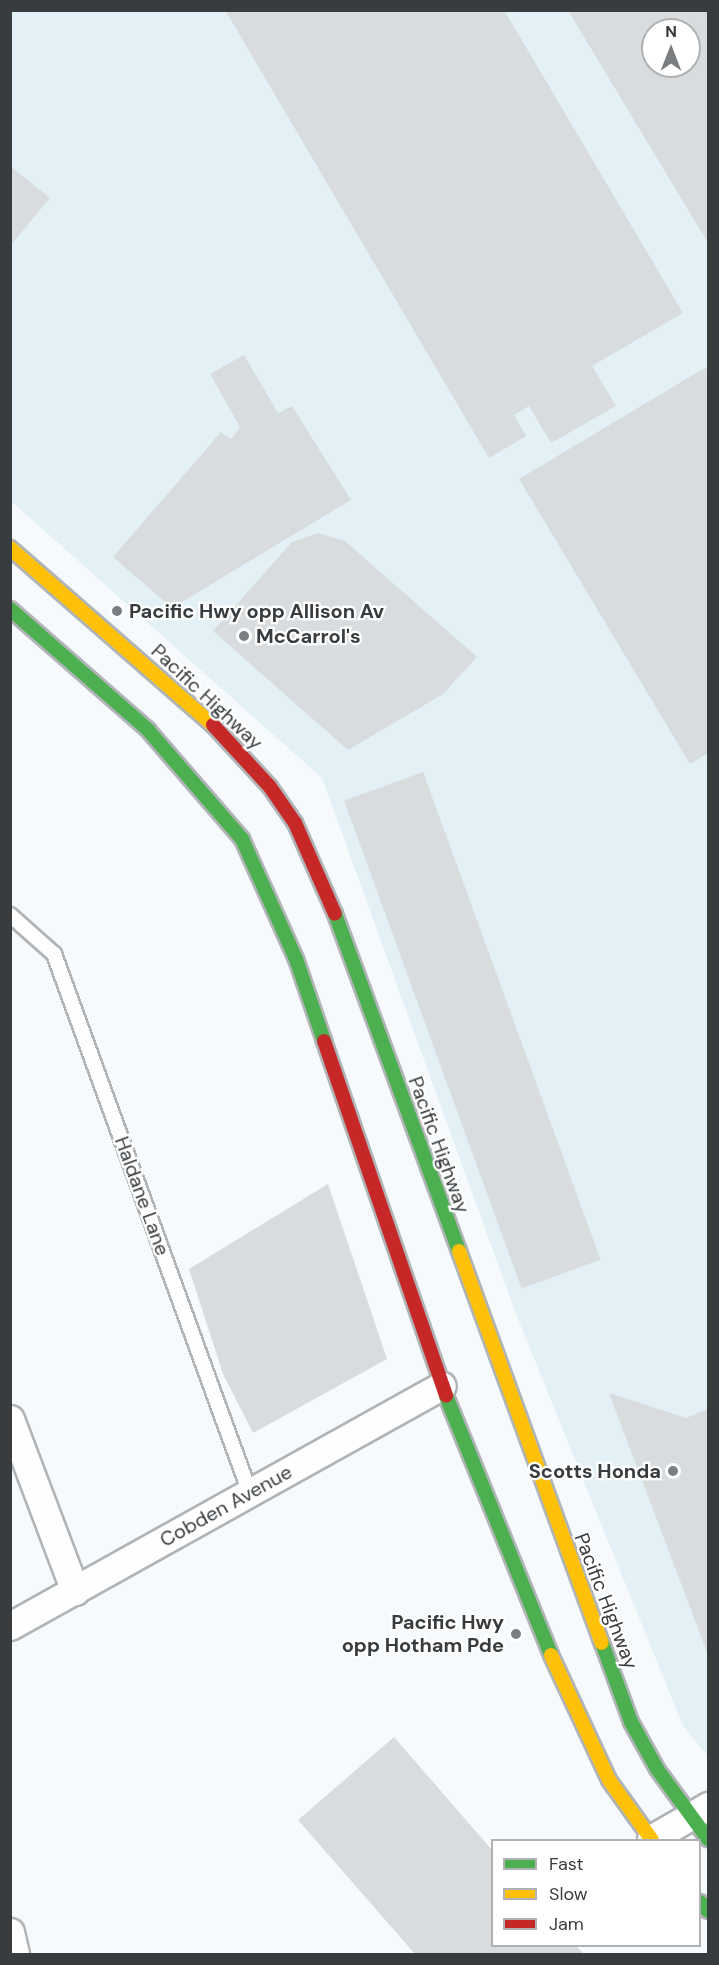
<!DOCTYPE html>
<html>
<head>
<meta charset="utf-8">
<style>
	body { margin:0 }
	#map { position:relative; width:719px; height:1965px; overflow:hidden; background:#f7fafc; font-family:"DM Sans",sans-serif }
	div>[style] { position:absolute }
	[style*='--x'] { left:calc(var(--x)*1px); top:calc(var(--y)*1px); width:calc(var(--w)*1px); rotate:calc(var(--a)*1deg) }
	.built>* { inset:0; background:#e3f0f5 }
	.building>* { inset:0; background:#d9dcde; transform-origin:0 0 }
	.roads { filter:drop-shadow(2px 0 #b0b4b6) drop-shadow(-2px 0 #b0b4b6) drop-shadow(0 2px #b0b4b6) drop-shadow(0 -2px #b0b4b6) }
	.lane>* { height:14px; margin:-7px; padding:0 7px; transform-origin:7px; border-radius:7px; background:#fefeff }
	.street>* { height:27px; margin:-13.5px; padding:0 13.5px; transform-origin:13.5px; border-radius:13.5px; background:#fefeff }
	.fast>* { height:14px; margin:-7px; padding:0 7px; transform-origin:7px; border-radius:7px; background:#4caf50 }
	.slow>* { height:14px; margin:-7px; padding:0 7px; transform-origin:7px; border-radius:7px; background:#ffc107 }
	.jam>* { height:14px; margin:-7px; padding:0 7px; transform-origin:7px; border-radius:7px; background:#c62828 }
	.dots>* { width:16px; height:16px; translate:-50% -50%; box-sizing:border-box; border:3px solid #fff; border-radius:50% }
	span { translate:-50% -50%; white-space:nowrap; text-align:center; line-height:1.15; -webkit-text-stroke:4.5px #fff; paint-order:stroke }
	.poi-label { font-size:20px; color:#383c3f; font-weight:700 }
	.left { translate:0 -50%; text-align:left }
	.right { translate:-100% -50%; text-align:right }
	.street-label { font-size:20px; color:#383c3f }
	.frame { position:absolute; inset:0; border:12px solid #383c3f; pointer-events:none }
	.legend { position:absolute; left:491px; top:1839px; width:210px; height:108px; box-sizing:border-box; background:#fff; border:2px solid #afb1b2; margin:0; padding:8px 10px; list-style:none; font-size:18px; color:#383c3f }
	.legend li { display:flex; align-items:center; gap:12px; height:30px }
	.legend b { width:30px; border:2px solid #afb1b2 }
	.north { position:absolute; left:641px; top:18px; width:60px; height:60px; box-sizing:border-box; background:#fff; border:2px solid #afb1b2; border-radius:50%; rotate:0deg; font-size:16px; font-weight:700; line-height:24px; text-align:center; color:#383c3f }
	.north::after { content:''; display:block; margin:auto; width:21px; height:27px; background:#7b7e81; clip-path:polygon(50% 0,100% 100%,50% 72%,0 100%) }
</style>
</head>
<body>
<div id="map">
	<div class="built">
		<div style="clip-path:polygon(evenodd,11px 11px,708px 11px,708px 1756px,683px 1726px,516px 1314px,322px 778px,11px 501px,11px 11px,653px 30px,689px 30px,689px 66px,653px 66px,653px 30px)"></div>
	</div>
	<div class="building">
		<div style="clip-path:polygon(225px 10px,504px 10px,683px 313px,592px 366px,616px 406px,551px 443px,529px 406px,514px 415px,526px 436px,489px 458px)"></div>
		<div style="clip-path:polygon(evenodd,708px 10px,708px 243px,569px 12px,708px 10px,653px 30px,689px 30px,689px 66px,653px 66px,653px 30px)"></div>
		<div style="clip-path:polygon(10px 166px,50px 198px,10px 246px)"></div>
		<div style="clip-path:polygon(244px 355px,278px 413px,292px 406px,351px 500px,172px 608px,113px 557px,221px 432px,231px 439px,240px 427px,210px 374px)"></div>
		<div style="clip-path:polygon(708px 366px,708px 753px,690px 764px,519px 479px)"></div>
		<div style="clip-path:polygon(318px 533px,345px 541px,477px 657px,443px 694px,348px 750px,213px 631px,292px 542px)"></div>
		<div style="left:423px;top:772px;width:519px;height:84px;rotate:70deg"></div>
		<div style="clip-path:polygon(328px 1184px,387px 1359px,253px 1433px,223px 1374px,189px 1269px)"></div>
		<div style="clip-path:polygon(609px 1393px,686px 1418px,708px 1409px,708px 1655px)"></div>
		<div style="clip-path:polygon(394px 1737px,492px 1850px,492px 1946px,576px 1946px,584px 1954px,415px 1954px,298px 1820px)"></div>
	</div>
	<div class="roads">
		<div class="lane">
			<div style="--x:10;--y:915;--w:59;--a:41.6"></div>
			<div style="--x:54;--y:954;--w:574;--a:70.02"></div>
		</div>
		<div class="street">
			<div style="--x:10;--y:1419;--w:184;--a:69.3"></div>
			<div style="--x:10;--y:1626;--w:494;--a:-29.1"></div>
			<div style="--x:651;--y:1839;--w:66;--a:-30.1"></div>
			<div style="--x:10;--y:1932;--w:23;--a:77"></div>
		</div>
		<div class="fast">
			<div style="--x:10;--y:609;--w:184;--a:41.2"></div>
			<div style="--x:148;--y:730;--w:144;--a:49.2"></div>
			<div style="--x:242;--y:839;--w:132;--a:65.8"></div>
			<div style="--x:296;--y:959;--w:87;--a:71.1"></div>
			<div style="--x:335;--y:914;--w:359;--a:69.8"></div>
			<div style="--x:446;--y:1396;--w:279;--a:67.9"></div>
			<div style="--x:602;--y:1643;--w:84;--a:69.8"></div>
			<div style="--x:631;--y:1722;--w:54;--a:61"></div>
			<div style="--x:657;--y:1769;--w:87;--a:53.9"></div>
			<div style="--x:700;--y:1902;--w:12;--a:48"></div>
		</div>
		<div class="slow">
			<div style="--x:10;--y:548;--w:269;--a:41.1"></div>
			<div style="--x:459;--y:1251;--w:417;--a:70"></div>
			<div style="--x:551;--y:1655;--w:138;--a:65.1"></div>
			<div style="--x:609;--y:1780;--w:74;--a:54.4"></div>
		</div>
		<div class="jam">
			<div style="--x:213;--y:725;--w:84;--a:47.4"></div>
			<div style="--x:270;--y:787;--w:44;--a:55.2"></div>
			<div style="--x:295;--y:823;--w:99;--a:66.3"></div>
			<div style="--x:324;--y:1041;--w:375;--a:71"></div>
		</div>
	</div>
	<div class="dots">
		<div style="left:117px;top:611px;background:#7b7e81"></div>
		<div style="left:244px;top:636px;background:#7b7e81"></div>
		<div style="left:673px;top:1471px;background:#7b7e81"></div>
		<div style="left:516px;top:1634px;background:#7b7e81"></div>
	</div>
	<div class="poi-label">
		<span class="left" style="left:129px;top:611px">Pacific Hwy opp Allison Av</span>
		<span class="left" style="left:256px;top:636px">McCarrol's</span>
		<span class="right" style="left:661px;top:1471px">Scotts Honda</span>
		<span class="right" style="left:504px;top:1634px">Pacific Hwy<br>opp Hotham Pde</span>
	</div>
	<div class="street-label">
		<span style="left:207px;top:697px;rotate:43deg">Pacific Highway</span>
		<span style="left:439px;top:1145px;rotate:70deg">Pacific Highway</span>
		<span style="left:142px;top:1196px;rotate:70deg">Haldane Lane</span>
		<span style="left:226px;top:1506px;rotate:-29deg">Cobden Avenue</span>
		<span style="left:606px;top:1601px;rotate:69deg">Pacific Highway</span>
	</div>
	<div class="frame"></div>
	<ul class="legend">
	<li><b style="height:8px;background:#4caf50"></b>Fast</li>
	<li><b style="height:8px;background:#ffc107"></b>Slow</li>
	<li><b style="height:8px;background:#c62828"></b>Jam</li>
	</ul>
	<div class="north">N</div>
</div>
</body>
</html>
